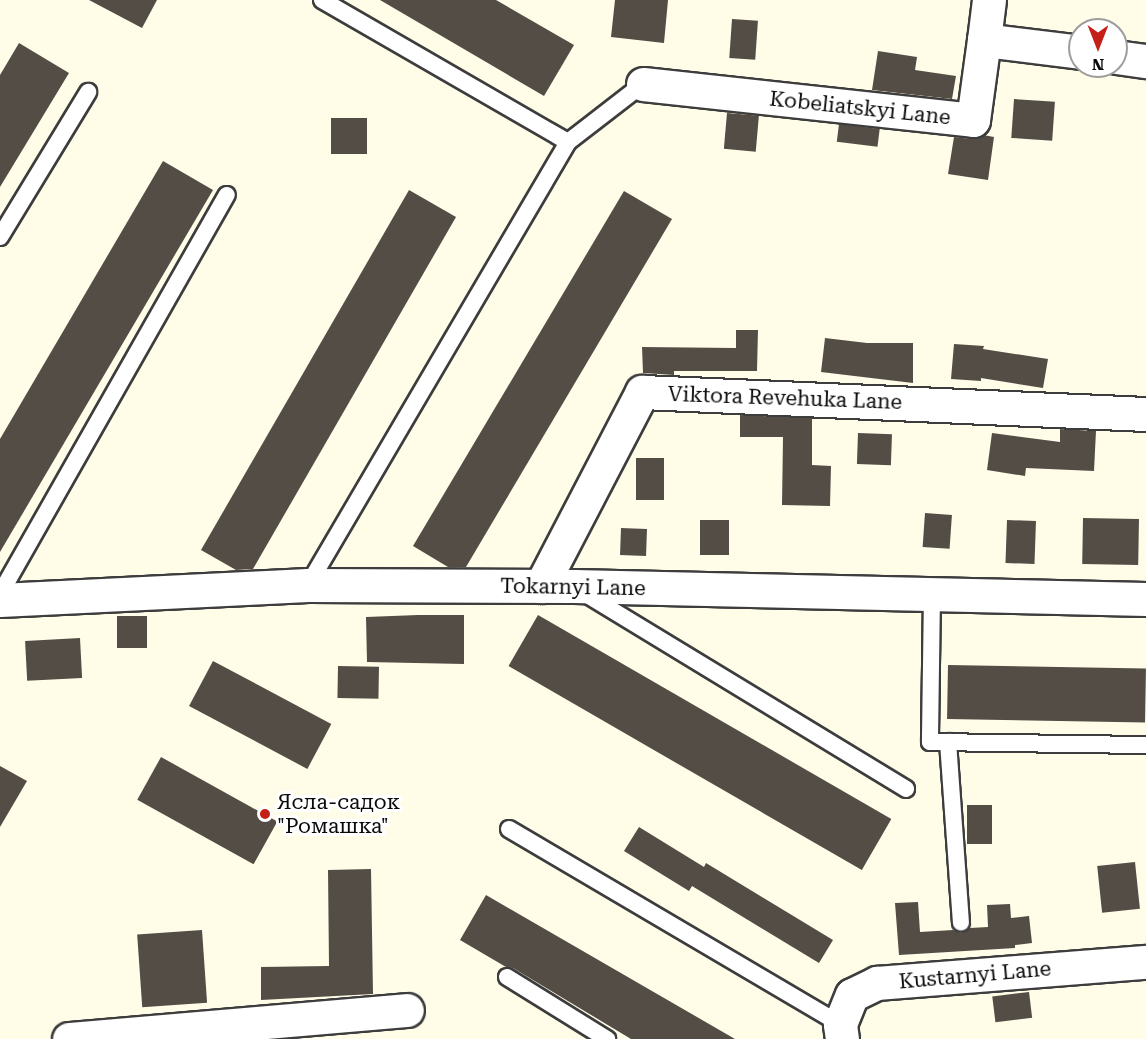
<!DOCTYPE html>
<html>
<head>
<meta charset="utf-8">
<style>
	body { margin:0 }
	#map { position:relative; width:1146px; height:1039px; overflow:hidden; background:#fffde8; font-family:"Roboto Serif",serif }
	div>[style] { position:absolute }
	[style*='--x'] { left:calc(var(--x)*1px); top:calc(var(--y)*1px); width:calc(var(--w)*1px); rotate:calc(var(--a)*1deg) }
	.building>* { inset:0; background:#544d46; transform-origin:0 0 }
	.roads { filter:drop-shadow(2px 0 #3d3d3d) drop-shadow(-2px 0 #3d3d3d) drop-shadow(0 2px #3d3d3d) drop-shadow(0 -2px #3d3d3d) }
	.lane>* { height:16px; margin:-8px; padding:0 8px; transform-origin:8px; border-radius:8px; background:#fff }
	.street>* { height:33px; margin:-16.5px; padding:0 16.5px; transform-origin:16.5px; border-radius:16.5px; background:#fff }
	.dots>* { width:16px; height:16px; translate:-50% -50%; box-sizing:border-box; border:3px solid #fff; border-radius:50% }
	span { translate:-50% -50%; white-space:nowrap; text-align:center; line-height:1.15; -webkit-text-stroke:6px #fff; paint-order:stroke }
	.street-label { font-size:21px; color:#0a0a0a }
	.poi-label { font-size:21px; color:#0a0a0a }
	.left { translate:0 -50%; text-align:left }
	.north { position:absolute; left:1068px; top:18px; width:60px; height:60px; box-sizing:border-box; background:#fff; border:2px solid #9d9d9d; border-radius:50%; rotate:180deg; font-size:16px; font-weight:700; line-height:24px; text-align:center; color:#0a0a0a }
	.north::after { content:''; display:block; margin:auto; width:21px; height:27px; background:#c52018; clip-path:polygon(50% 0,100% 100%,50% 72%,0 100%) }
</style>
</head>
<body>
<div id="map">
	<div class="building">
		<div style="clip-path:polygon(89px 0,157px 0,142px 28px)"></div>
		<div style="clip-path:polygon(380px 0,496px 0,574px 45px,544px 96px)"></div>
		<div style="clip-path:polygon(615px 0,668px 0,664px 43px,611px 37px)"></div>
		<div style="left:732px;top:19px;width:26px;height:39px;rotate:4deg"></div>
		<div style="clip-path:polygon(19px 43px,69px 73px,0 187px,0 75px)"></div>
		<div style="clip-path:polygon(878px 51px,917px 57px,915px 70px,956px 76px,952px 99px,872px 90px)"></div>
		<div style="left:1014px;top:99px;width:41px;height:39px;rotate:4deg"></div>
		<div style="left:727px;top:113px;width:32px;height:36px;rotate:5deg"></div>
		<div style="left:331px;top:118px;width:36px;height:36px"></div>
		<div style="left:839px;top:124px;width:41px;height:18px;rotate:7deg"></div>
		<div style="clip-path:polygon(983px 135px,994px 137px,988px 180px,948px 174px,954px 137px,972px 139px)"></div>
		<div style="clip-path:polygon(163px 161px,213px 190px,0 552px,0 439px)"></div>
		<div style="clip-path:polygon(409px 190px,456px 217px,253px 569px,236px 570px,201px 550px)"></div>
		<div style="clip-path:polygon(624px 191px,672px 219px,466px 567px,448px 567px,413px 546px)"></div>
		<div style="clip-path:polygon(736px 330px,758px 330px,757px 371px,674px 371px,674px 375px,643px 373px,642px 347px,736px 348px)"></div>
		<div style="clip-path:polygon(825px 338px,867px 343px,913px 343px,913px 383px,821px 372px)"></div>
		<div style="clip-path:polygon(954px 344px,984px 346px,983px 349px,1048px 359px,1043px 388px,981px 378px,981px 381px,951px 379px)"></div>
		<div style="clip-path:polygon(740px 415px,812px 418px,812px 465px,831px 466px,830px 506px,782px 505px,783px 437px,740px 437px)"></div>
		<div style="clip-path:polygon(1060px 429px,1096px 431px,1094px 471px,1026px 468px,1025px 476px,987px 470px,992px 433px,1060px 442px)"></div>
		<div style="left:858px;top:433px;width:34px;height:31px;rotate:2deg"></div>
		<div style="left:636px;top:458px;width:28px;height:42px"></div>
		<div style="left:925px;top:513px;width:27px;height:34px;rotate:4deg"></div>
		<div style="left:1083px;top:518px;width:56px;height:46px;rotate:1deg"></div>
		<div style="left:700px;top:520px;width:29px;height:35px"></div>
		<div style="left:1007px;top:520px;width:29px;height:43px;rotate:2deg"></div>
		<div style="left:621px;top:528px;width:26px;height:27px;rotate:2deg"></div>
		<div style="clip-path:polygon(418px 615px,464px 615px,464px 664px,367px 662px,366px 617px)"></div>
		<div style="left:538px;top:615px;width:408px;height:59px;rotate:30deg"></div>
		<div style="left:117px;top:616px;width:30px;height:32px"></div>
		<div style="left:80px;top:638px;width:40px;height:55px;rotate:87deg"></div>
		<div style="left:213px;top:661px;width:134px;height:51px;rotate:28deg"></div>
		<div style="left:948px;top:665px;width:198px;height:54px;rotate:1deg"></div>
		<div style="left:338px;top:666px;width:41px;height:32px;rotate:1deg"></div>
		<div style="left:161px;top:757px;width:133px;height:49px;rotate:29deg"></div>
		<div style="clip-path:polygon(0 766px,27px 781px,0 827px)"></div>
		<div style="left:967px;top:805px;width:25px;height:39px"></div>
		<div style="clip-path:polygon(639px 827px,704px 867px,706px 863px,833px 940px,819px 963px,692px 886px,689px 891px,624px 851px)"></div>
		<div style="left:1135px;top:862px;width:47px;height:38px;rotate:84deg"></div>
		<div style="clip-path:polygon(371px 869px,373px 994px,261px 1000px,261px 967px,329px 966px,328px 870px)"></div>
		<div style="clip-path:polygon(486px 895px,735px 1039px,631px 1039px,513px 968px,506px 967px,460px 940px)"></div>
		<div style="clip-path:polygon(918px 902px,920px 932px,953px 930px,961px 933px,970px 928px,988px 927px,987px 905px,1010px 904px,1011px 918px,1029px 916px,1032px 943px,1015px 945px,1015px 948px,899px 955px,895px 903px)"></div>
		<div style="left:202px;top:930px;width:73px;height:65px;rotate:86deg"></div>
		<div style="left:1029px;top:992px;width:26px;height:37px;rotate:83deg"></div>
	</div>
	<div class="roads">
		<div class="lane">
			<div style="--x:322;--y:0;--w:284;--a:30"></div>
			<div style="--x:0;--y:237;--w:170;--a:-58.7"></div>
			<div style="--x:308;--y:585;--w:514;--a:-59.59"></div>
			<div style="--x:568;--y:142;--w:95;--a:-37.7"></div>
			<div style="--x:584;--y:593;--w:377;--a:31.3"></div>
			<div style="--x:0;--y:594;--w:459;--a:-60.4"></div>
			<div style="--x:932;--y:594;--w:148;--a:90.8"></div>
			<div style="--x:930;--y:742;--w:216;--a:0.8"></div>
			<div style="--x:948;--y:742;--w:181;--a:85.9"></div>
			<div style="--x:509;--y:829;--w:384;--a:30.5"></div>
			<div style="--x:507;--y:977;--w:118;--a:31.8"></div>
		</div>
		<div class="street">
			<div style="--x:984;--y:40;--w:40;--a:-82.9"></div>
			<div style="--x:1116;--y:57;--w:30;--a:8"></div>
			<div style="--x:643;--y:84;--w:332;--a:6.2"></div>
			<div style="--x:973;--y:120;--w:81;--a:-82.2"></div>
			<div style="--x:984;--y:40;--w:97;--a:7.1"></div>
			<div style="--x:541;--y:586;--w:219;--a:-62.5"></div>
			<div style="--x:642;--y:392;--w:504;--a:2.5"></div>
			<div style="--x:0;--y:600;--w:308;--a:-2.8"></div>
			<div style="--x:308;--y:585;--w:266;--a:0.2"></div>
			<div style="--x:574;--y:586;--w:572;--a:1.3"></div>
			<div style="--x:69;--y:1039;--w:339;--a:-4.9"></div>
			<div style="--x:842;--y:1039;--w:15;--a:-98"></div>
			<div style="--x:840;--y:1024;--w:31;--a:-68"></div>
			<div style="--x:852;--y:995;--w:28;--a:-26"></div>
			<div style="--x:877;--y:983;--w:270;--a:-4.5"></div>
		</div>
	</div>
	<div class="dots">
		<div style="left:265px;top:814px;background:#c52018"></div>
	</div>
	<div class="street-label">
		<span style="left:860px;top:108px;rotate:6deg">Kobeliatskyi Lane</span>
		<span style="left:785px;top:398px;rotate:2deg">Viktora Revehuka Lane</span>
		<span style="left:573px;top:587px;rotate:1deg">Tokarnyi Lane</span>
		<span style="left:975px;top:975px;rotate:-5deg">Kustarnyi Lane</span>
	</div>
	<div class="poi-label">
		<span class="left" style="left:277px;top:814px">Ясла-садок<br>"Ромашка"</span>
	</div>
	<div class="north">N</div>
</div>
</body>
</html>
